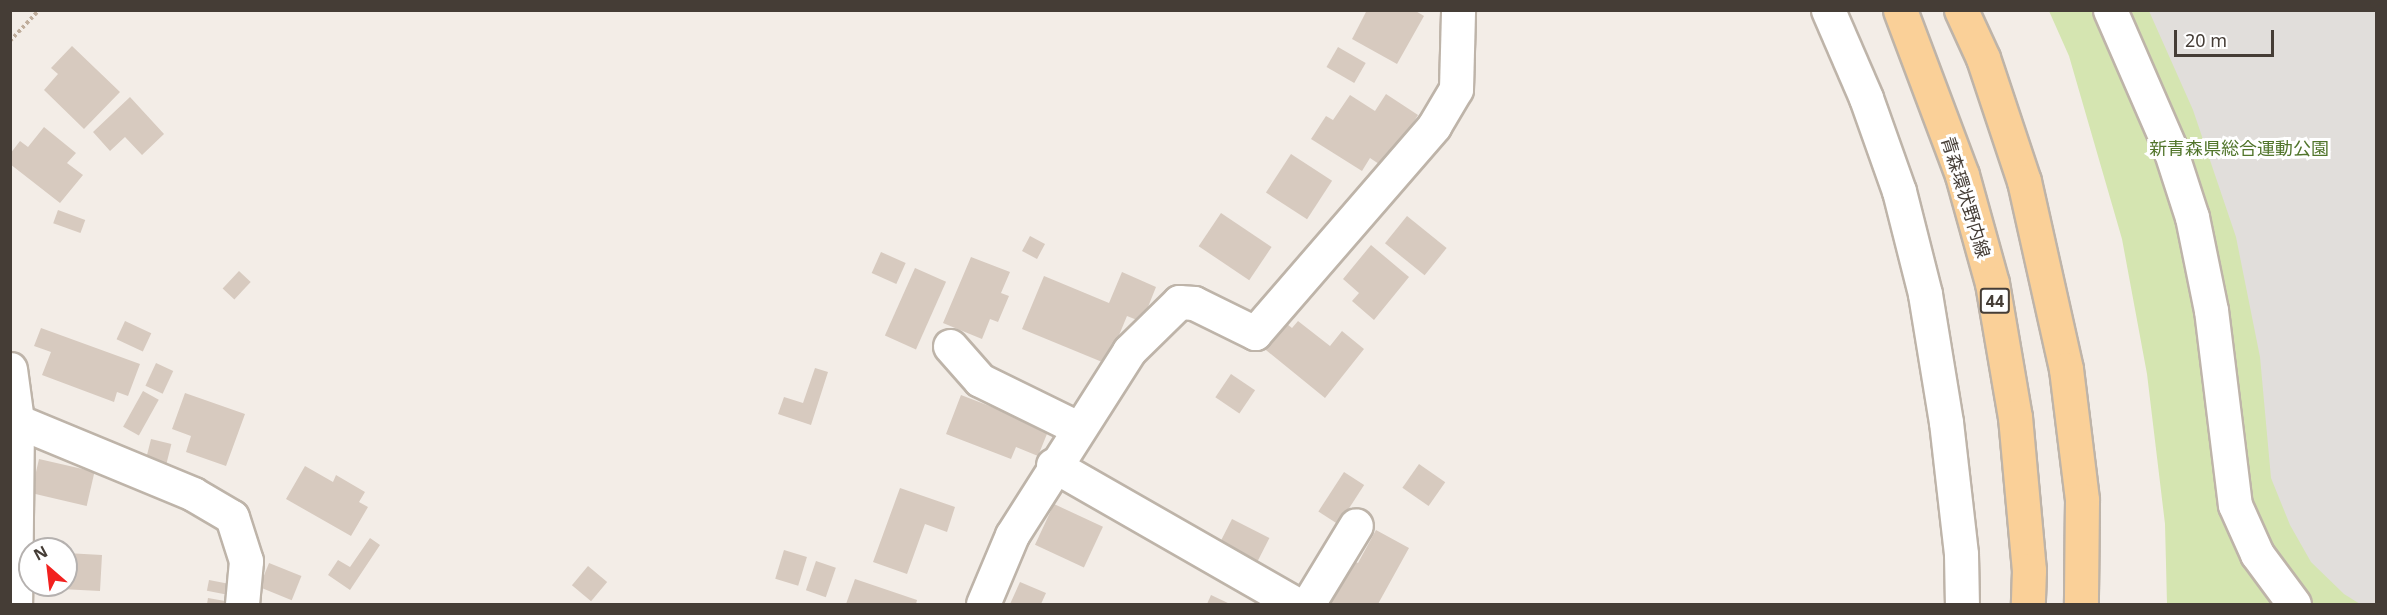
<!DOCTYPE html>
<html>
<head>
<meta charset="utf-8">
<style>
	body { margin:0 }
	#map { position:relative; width:2387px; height:615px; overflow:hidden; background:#f3ede7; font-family:"Noto Sans","Noto Sans JP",sans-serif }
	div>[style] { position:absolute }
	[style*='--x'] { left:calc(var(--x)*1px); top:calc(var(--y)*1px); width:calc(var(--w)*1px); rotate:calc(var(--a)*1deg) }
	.green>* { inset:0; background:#d5e5b1 }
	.parking>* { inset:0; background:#e1dedb }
	.building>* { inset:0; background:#d7cabf; transform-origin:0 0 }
	.path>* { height:4px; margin-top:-2px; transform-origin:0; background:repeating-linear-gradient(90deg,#bfad9b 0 3px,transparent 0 6px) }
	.roads { filter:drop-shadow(2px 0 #beb4a9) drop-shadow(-2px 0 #beb4a9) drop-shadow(0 2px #beb4a9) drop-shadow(0 -2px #beb4a9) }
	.minor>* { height:33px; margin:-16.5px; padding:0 16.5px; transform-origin:16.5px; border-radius:16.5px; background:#fff }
	.major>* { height:33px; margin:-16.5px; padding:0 16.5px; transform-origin:16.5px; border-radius:16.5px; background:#fad098 }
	span { translate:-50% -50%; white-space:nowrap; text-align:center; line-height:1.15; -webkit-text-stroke:6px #fff; paint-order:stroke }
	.shield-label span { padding:2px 4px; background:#fff; border:2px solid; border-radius:4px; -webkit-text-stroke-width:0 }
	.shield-label { font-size:16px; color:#453d36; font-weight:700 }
	.park-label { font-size:18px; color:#51752b }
	.street-label { font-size:18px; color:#453d36 }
	.frame { position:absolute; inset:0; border:12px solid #453d36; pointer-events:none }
	.north { position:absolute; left:18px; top:537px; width:60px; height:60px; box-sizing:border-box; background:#fff; border:2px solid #b5b1af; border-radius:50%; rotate:332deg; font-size:16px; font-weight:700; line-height:24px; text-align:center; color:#453d36 }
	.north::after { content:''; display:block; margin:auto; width:21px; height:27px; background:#f2211f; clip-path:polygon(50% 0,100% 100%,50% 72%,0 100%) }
	.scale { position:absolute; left:2174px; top:30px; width:100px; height:27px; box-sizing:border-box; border:3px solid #453d36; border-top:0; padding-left:8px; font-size:18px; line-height:21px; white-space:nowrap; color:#453d36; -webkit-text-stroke:4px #fff; paint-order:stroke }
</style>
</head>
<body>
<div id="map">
	<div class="green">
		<div style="clip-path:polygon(2049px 11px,2376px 11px,2376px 604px,2167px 604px,2165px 524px,2147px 374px,2122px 239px,2069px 56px)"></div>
	</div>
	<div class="parking">
		<div style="clip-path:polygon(2149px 11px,2376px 11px,2376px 604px,2360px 604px,2344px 594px,2311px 562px,2290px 525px,2271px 478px,2260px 357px,2236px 237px,2193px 110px)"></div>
	</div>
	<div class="building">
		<div style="clip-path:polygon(1367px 10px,1414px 10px,1424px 16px,1397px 64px,1352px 39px)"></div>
		<div style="clip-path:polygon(72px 46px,120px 92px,84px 129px,44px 90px,58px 74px,51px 68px)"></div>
		<div style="left:1338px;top:47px;width:32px;height:23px;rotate:30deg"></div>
		<div style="clip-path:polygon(1386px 94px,1418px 115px,1385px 168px,1370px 158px,1362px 171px,1311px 139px,1326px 116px,1333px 120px,1350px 95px,1375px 111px)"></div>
		<div style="clip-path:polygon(130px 97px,164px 134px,142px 155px,125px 137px,110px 151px,93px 132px)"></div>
		<div style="clip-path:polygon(44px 127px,76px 153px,67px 163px,83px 175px,60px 203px,10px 164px,10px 154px,20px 141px,28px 147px)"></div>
		<div style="left:1291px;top:154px;width:49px;height:46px;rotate:33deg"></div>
		<div style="left:58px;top:210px;width:29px;height:14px;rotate:20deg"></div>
		<div style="left:1221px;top:213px;width:61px;height:40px;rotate:34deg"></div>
		<div style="left:1407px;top:216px;width:51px;height:35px;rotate:39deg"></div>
		<div style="left:1030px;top:236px;width:17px;height:17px;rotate:28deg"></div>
		<div style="clip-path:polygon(1371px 245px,1409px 277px,1374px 320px,1352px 301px,1359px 293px,1343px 279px)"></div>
		<div style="left:881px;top:252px;width:27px;height:23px;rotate:24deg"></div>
		<div style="clip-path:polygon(971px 257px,1010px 272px,1001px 293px,1009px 296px,998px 322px,990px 319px,982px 339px,943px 323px)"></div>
		<div style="left:915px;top:268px;width:34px;height:74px;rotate:24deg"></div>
		<div style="left:239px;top:271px;width:16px;height:24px;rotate:43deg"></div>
		<div style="clip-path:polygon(1122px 272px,1156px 287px,1142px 322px,1127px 316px,1107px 364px,1022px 329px,1044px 276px,1109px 303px)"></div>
		<div style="clip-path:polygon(1282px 320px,1292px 328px,1298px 321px,1330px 346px,1342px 331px,1364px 349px,1325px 398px,1261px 346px)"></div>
		<div style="left:125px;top:321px;width:29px;height:20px;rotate:25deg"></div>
		<div style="clip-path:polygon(41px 328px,140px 364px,128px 396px,117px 392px,114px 402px,42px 375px,51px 352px,34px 346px)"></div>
		<div style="left:156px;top:363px;width:19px;height:25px;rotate:25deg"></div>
		<div style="clip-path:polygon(815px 368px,828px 372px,811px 425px,778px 414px,784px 397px,803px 403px)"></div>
		<div style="left:1231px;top:374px;width:29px;height:28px;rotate:34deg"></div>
		<div style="left:143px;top:391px;width:18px;height:41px;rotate:29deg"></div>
		<div style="clip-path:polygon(185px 393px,245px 414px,226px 466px,186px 452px,191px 436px,172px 429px)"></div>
		<div style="clip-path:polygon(961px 395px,1049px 429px,1038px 456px,1016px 447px,1011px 459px,946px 434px)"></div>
		<div style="left:151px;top:439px;width:21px;height:21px;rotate:14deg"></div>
		<div style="left:39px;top:459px;width:57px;height:35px;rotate:13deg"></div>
		<div style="left:1419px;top:464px;width:32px;height:29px;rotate:35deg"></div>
		<div style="clip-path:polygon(305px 466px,333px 482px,336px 475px,365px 492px,359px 502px,368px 507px,351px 536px,286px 499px)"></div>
		<div style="left:1344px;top:472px;width:24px;height:47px;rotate:33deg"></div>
		<div style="clip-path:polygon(900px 488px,955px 507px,947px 532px,925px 524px,907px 574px,873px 562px)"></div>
		<div style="left:1054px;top:504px;width:54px;height:45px;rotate:25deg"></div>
		<div style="left:1232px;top:519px;width:42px;height:30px;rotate:27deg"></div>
		<div style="clip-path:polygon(1376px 530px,1409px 548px,1378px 604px,1324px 604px,1349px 559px,1358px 563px)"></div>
		<div style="clip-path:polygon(370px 538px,380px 545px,350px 590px,328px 575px,338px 560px,350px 567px)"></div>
		<div style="left:784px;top:550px;width:24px;height:30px;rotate:17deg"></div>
		<div style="clip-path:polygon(66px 553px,102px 555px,100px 591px,42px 588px,66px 585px)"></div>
		<div style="left:816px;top:561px;width:21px;height:31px;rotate:19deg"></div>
		<div style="left:269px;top:563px;width:35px;height:26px;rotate:22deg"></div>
		<div style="left:588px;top:566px;width:25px;height:25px;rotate:40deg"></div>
		<div style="clip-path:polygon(855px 579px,917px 600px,916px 604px,846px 604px)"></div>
		<div style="left:209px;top:580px;width:21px;height:11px;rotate:11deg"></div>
		<div style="clip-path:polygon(1020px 582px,1046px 593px,1041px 604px,1010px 604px)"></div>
		<div style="clip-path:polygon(1211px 595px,1230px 604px,1207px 604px)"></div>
		<div style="clip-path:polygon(208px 598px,225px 601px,225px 604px,207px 604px)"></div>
	</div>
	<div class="path">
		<div style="--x:10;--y:41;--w:42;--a:-46.9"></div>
	</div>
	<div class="roads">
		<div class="minor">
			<div style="--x:1828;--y:10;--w:96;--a:66.6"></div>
			<div style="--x:1866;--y:98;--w:99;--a:70.5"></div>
			<div style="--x:1899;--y:191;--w:106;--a:75.8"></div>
			<div style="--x:1925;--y:294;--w:130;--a:80.7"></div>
			<div style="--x:1946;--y:422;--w:133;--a:83.5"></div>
			<div style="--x:1961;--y:554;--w:50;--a:88.9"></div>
			<div style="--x:2110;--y:10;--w:148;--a:66.5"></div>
			<div style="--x:2169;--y:146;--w:75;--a:72.1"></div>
			<div style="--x:2192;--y:217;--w:95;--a:78.5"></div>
			<div style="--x:2211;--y:310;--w:196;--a:83"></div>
			<div style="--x:2235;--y:505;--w:54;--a:65.8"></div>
			<div style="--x:2257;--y:554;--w:62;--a:53.5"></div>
			<div style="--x:950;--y:346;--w:45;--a:48.6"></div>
			<div style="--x:980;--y:380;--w:109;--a:26.1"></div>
			<div style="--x:10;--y:369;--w:52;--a:82.3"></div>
			<div style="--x:17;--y:421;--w:183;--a:90.6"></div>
			<div style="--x:17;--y:421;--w:191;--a:22.5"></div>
			<div style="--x:193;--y:494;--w:45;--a:30.5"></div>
			<div style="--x:232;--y:517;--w:46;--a:72.3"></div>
			<div style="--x:246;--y:561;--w:43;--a:95.3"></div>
			<div style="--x:1053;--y:465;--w:280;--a:29.8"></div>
			<div style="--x:983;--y:604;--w:75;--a:-67.2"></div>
			<div style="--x:1012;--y:535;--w:218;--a:-57.5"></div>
			<div style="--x:1129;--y:351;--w:70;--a:-44.4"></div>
			<div style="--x:1179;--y:302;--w:15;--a:4"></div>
			<div style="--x:1194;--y:303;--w:68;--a:26.2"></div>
			<div style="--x:1255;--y:333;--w:274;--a:-49.1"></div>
			<div style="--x:1434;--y:126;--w:43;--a:-59.3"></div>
			<div style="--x:1456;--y:89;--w:79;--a:-88.5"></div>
			<div style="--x:1308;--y:604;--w:92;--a:-58.7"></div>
		</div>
		<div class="major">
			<div style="--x:1900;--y:10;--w:176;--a:69.4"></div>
			<div style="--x:1962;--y:175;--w:112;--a:74.5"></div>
			<div style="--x:1992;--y:283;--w:136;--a:80.3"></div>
			<div style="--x:2015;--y:417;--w:154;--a:84.8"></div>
			<div style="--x:2029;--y:570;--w:34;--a:92"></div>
			<div style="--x:1961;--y:10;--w:53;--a:65.4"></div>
			<div style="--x:1983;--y:58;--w:130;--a:71.6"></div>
			<div style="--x:2024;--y:181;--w:193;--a:77.4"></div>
			<div style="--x:2066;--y:369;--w:132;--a:83"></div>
			<div style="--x:2082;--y:500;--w:104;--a:90.6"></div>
		</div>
	</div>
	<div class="shield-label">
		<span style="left:1995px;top:301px">44</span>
	</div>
	<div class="park-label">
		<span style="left:2239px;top:148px">新青森県総合運動公園</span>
	</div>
	<div class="street-label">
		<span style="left:1966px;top:197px;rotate:73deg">青森環状野内線</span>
	</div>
	<div class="frame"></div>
	<div class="north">N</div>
	<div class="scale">20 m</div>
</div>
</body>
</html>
